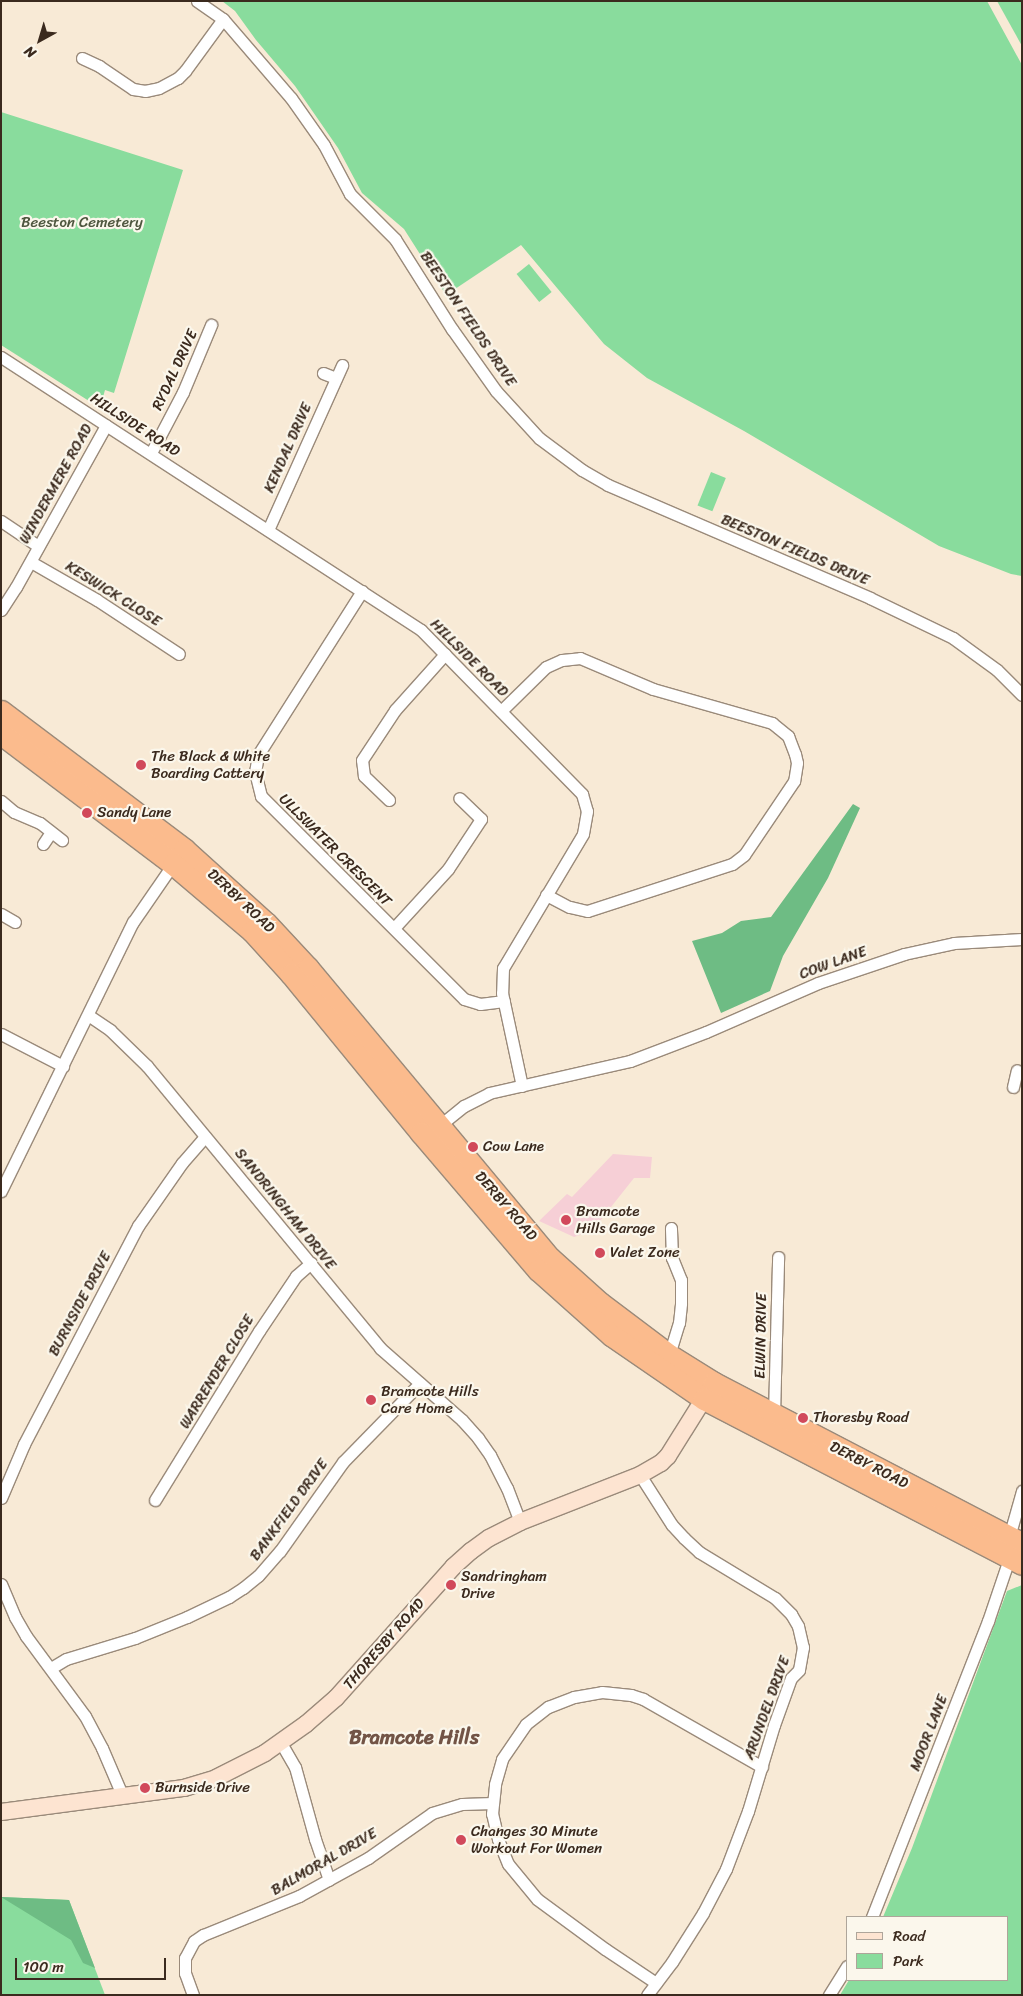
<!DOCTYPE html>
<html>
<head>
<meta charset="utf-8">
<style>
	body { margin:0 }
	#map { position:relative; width:1023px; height:1996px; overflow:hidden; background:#f8ead6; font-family:Sriracha,sans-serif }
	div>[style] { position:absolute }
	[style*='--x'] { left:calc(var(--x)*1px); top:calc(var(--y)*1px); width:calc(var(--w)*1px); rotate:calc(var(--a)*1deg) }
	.built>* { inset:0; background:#f6cfd6 }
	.green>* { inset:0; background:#89dc9d; transform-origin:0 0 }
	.forest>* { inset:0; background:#6ebc84 }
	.roads { filter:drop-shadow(1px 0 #9a8a7a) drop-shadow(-1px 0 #9a8a7a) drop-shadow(0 1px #9a8a7a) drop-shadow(0 -1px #9a8a7a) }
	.street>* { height:11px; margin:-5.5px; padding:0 5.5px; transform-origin:5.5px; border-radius:5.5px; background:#fff }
	.secondary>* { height:16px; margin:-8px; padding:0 8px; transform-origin:8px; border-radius:8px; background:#fde4d1 }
	.highway>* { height:21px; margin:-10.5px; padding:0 10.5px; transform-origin:10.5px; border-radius:10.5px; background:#fbbb8d }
	.dots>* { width:14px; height:14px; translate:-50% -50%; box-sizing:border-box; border:2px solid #fbf7ec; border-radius:50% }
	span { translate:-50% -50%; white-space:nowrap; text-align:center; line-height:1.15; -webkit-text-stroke:4.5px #fbf7ec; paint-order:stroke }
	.park-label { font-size:15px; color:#4e563e }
	.street-label { font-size:15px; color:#3b2a1e }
	.poi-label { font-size:15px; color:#3b2a1e }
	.left { translate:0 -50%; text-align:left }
	.district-label { font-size:20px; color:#725446; font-weight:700 }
	.frame { position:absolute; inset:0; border:2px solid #3b2a1e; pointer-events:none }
	.legend { position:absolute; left:846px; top:1916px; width:162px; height:65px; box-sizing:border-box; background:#fbf7ec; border:1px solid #aea59a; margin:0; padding:6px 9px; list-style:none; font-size:15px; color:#3b2a1e }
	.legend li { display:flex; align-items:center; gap:10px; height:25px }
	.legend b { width:25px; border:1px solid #aea59a }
	.north { position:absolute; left:15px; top:15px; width:50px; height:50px; -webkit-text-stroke:4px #fbf7ec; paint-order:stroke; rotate:219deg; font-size:14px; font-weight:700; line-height:20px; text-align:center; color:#3b2a1e }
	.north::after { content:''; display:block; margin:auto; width:18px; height:22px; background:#3b2a1e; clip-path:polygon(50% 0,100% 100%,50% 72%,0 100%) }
	.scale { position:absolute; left:15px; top:1958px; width:151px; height:22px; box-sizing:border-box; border:2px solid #3b2a1e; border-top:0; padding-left:6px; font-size:15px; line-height:18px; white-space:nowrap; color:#3b2a1e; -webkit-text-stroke:4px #fbf7ec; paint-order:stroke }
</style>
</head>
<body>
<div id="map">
	<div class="built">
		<div style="clip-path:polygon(613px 1154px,652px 1157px,650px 1178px,634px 1178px,592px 1231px,574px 1237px,539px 1221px,567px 1194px,572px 1197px)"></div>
	</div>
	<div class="green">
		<div style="clip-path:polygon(222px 1px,987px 1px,1022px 65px,1022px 576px,1011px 574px,939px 546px,744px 431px,647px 378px,604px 344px,521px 245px,446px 295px,404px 229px,362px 193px,338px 148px,295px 86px,256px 40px,235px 11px)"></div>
		<div style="clip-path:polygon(997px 1px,1022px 1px,1022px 46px)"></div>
		<div style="clip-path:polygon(1px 112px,183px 170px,114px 393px,105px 390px,100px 408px,1px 345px)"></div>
		<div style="left:529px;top:264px;width:36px;height:16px;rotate:51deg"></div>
		<div style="left:711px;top:472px;width:16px;height:36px;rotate:22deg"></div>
		<div style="clip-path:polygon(1022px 1585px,1022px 1995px,840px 1995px,849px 1980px,1007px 1980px,1007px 1917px,883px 1917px,912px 1848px,1007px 1591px)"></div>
		<div style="clip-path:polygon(1px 1897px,69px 1900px,105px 1995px,1px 1995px)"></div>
	</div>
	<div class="forest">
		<div style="clip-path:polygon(853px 804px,860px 808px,828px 878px,783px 956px,770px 991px,721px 1013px,692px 941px,722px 933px,741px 921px,771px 917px)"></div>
		<div style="clip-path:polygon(1px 1897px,69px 1900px,95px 1968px,83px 1963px,71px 1940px)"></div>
	</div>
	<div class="roads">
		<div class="street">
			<div style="--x:197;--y:1;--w:32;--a:35"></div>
			<div style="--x:223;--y:19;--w:104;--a:49.3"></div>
			<div style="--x:291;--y:98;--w:57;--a:54.9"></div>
			<div style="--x:324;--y:145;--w:55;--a:62"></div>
			<div style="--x:350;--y:194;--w:64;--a:45"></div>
			<div style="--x:395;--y:239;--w:107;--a:57.7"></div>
			<div style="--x:452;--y:329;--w:76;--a:54.6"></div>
			<div style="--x:496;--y:391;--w:64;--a:47.5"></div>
			<div style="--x:539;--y:438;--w:54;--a:36.7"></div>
			<div style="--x:582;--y:470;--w:30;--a:30"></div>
			<div style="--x:608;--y:485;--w:285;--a:23.3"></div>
			<div style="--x:870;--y:598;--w:92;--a:25.7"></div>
			<div style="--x:953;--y:638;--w:54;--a:36"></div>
			<div style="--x:997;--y:670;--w:35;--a:45"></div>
			<div style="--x:82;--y:58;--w:19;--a:25"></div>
			<div style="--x:99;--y:66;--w:41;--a:34.1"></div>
			<div style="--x:133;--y:89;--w:12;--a:9"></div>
			<div style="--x:145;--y:91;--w:14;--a:-12"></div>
			<div style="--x:159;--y:88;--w:21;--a:-28"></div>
			<div style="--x:178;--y:78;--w:10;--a:-45"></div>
			<div style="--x:185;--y:71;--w:64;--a:-53.8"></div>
			<div style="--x:1;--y:357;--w:501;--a:33.02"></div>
			<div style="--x:421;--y:630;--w:230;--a:45.5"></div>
			<div style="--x:582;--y:794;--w:18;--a:74"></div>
			<div style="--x:587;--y:811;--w:23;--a:100"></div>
			<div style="--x:583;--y:834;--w:156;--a:120.8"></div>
			<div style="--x:503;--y:968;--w:25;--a:92"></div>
			<div style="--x:502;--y:993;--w:95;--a:77.9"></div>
			<div style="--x:323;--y:373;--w:14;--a:21"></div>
			<div style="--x:151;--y:453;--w:69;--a:-62.3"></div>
			<div style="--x:183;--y:392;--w:73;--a:-67.3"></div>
			<div style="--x:1;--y:521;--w:45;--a:34"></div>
			<div style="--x:268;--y:530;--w:181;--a:-65.8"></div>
			<div style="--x:31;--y:562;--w:76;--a:29.9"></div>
			<div style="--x:97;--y:600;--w:98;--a:33.4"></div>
			<div style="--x:362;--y:591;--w:194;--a:122.4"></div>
			<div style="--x:258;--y:755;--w:17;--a:100"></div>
			<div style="--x:255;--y:772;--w:25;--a:76"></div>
			<div style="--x:261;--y:796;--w:287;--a:45"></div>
			<div style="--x:464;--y:999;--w:17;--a:17"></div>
			<div style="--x:480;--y:1004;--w:24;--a:-7"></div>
			<div style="--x:1;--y:610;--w:27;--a:-57"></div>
			<div style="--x:16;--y:587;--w:185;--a:-60.9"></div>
			<div style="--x:501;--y:711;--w:63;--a:-44.4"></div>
			<div style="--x:546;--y:667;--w:17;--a:-24"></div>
			<div style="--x:562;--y:660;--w:18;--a:-6"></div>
			<div style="--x:580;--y:658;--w:79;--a:23"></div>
			<div style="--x:653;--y:689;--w:124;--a:15.9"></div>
			<div style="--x:772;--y:723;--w:21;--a:39"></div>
			<div style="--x:788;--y:736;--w:19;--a:69"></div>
			<div style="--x:795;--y:754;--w:9;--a:77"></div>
			<div style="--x:797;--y:763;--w:18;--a:99"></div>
			<div style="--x:794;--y:781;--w:89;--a:124"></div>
			<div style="--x:744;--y:855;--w:15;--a:143"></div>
			<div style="--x:732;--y:864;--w:152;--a:162"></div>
			<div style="--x:587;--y:911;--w:18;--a:-167"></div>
			<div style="--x:569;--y:907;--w:26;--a:-152"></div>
			<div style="--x:389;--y:800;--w:35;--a:-136"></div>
			<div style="--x:364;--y:776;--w:16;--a:-97"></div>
			<div style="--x:362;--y:760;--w:60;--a:-56.6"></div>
			<div style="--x:395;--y:710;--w:75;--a:-48.2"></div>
			<div style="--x:1;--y:801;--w:17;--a:40"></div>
			<div style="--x:14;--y:812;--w:28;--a:23"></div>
			<div style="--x:40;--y:823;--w:28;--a:38"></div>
			<div style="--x:43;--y:844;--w:14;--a:-56"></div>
			<div style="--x:1;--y:914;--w:16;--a:30"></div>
			<div style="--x:394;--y:928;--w:80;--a:-47.5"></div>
			<div style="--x:448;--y:869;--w:60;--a:-56.6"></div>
			<div style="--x:481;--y:819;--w:30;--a:-136"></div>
			<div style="--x:88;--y:1015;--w:27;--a:34"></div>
			<div style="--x:110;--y:1030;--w:52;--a:44.2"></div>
			<div style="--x:147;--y:1066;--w:366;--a:50.4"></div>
			<div style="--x:380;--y:1348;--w:109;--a:41.3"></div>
			<div style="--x:462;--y:1420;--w:24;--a:48"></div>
			<div style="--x:478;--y:1438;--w:21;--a:55"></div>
			<div style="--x:490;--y:1455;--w:37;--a:63"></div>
			<div style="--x:507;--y:1488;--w:36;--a:69"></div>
			<div style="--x:1;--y:1034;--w:70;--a:27.3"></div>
			<div style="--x:1013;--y:1087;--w:17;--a:-77"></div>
			<div style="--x:439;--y:1126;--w:32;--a:-39"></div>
			<div style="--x:464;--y:1106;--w:28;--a:-27"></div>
			<div style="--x:489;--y:1093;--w:145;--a:-12.8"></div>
			<div style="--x:630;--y:1061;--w:81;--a:-20.9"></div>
			<div style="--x:706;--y:1032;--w:122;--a:-23.6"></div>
			<div style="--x:818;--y:983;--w:91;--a:-18.6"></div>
			<div style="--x:904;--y:954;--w:51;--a:-12.4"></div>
			<div style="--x:954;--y:943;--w:68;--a:-3.4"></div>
			<div style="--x:1;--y:1191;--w:300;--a:-63.9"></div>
			<div style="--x:133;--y:922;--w:70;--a:-55.4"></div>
			<div style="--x:669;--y:1355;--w:34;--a:-73"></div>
			<div style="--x:679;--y:1323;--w:20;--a:-84"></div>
			<div style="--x:681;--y:1303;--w:23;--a:-90"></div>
			<div style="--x:681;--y:1280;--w:24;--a:-112"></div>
			<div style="--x:672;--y:1258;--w:30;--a:-92"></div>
			<div style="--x:774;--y:1415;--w:158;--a:-88.5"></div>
			<div style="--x:640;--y:1475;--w:59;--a:57.4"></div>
			<div style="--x:672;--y:1525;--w:18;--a:47"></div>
			<div style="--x:684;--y:1538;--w:21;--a:43"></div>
			<div style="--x:699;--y:1552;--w:89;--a:31.2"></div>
			<div style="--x:775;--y:1598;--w:23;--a:45"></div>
			<div style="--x:791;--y:1614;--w:14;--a:60"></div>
			<div style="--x:798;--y:1626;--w:22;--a:77"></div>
			<div style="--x:803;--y:1647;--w:23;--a:100"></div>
			<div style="--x:799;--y:1670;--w:11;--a:135"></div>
			<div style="--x:791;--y:1678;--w:50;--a:109.9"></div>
			<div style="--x:774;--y:1725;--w:90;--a:106.8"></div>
			<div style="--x:748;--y:1811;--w:62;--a:110.8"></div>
			<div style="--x:726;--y:1869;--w:50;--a:117.6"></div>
			<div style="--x:703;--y:1913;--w:58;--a:122.3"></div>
			<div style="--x:672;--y:1962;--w:41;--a:127.1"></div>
			<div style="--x:1;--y:1498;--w:59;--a:-66.9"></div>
			<div style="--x:24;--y:1444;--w:246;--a:-62.4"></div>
			<div style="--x:138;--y:1226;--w:77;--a:-55.1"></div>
			<div style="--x:182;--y:1163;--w:35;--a:-49"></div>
			<div style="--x:155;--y:1500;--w:198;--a:-58.4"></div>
			<div style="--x:259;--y:1331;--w:66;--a:-56.1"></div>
			<div style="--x:296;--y:1276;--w:20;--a:-41"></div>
			<div style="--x:1009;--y:1537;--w:48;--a:-74.2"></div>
			<div style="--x:1;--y:1584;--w:36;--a:67"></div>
			<div style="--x:15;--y:1617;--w:22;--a:60"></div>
			<div style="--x:26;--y:1636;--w:99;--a:53.6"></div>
			<div style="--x:85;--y:1716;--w:36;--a:62"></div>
			<div style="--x:102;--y:1748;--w:53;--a:66.8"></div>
			<div style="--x:51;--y:1668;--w:17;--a:-31"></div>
			<div style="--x:66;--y:1659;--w:72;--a:-16.9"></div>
			<div style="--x:135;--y:1638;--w:56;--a:-22"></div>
			<div style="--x:187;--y:1617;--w:47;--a:-25.5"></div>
			<div style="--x:229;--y:1597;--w:17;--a:-33"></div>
			<div style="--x:243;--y:1588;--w:19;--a:-39"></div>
			<div style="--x:258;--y:1576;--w:33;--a:-49"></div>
			<div style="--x:280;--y:1551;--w:109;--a:-54.7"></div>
			<div style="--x:343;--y:1462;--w:110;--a:-45.7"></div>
			<div style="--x:281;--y:1743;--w:28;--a:60"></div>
			<div style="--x:295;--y:1767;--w:75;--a:74.5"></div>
			<div style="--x:315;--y:1839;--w:43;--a:71.1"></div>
			<div style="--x:872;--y:1917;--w:318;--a:-68.6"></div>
			<div style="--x:988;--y:1621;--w:65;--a:-71.3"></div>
			<div style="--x:656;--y:1983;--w:61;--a:-146.3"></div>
			<div style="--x:605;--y:1949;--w:84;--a:-143.7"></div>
			<div style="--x:537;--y:1899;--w:45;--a:-129.6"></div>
			<div style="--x:508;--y:1864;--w:27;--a:-112"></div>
			<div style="--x:498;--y:1839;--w:26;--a:-103"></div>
			<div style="--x:492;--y:1814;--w:30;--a:-84"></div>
			<div style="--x:495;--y:1784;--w:26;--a:-74"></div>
			<div style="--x:502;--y:1759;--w:42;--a:-55.6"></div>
			<div style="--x:526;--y:1724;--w:28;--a:-38"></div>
			<div style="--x:548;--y:1707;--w:28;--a:-21"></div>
			<div style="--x:574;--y:1697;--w:28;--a:-10"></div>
			<div style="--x:602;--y:1692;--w:29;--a:6"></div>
			<div style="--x:631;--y:1695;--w:13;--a:18"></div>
			<div style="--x:643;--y:1699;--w:137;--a:29.7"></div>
			<div style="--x:193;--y:1995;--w:23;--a:-110"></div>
			<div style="--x:185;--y:1973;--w:15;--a:-90"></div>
			<div style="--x:185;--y:1958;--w:19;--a:-62"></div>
			<div style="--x:194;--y:1941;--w:11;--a:-34"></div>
			<div style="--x:203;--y:1935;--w:104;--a:-22.1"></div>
			<div style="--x:299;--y:1896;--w:79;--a:-28.8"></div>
			<div style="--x:368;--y:1858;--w:78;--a:-35.1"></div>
			<div style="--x:432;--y:1813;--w:31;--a:-17"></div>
			<div style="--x:462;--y:1804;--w:31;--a:-2"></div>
			<div style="--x:829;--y:1995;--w:34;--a:-58"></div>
		</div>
		<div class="secondary">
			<div style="--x:1;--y:1812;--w:185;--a:-7.5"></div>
			<div style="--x:184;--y:1788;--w:34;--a:-17"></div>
			<div style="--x:216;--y:1778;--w:55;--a:-27"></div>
			<div style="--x:265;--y:1753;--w:50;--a:-35.3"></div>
			<div style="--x:306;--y:1724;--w:40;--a:-41"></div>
			<div style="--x:336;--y:1698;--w:176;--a:-48.2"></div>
			<div style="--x:453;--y:1567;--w:24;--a:-42"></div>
			<div style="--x:471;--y:1551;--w:22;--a:-36"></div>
			<div style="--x:489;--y:1538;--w:35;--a:-27"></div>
			<div style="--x:520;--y:1522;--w:129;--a:-21.4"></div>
			<div style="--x:640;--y:1475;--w:24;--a:-30"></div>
			<div style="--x:661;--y:1463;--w:10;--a:-45"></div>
			<div style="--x:668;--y:1456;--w:79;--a:-57.9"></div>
		</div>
		<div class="highway">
			<div style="--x:1;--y:711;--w:229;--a:37"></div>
			<div style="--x:184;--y:849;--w:110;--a:42.1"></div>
			<div style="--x:266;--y:923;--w:62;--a:47"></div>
			<div style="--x:308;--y:968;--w:378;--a:50.2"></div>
			<div style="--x:550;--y:1258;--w:67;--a:42"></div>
			<div style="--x:600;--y:1303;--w:86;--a:37"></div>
			<div style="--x:669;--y:1355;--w:53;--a:31.9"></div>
			<div style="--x:714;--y:1383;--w:347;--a:27.5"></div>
			<div style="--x:1;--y:734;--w:216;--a:37.1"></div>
			<div style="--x:173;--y:864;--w:104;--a:40.3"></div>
			<div style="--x:252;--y:931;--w:58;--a:47.8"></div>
			<div style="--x:291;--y:974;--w:205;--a:50.7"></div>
			<div style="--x:421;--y:1133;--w:180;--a:49.5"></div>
			<div style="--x:538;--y:1270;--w:98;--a:41.7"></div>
			<div style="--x:611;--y:1335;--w:113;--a:34.5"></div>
			<div style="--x:704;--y:1399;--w:358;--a:27.4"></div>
		</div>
	</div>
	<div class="dots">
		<div style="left:141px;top:765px;background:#d1495b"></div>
		<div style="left:87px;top:813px;background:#d1495b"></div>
		<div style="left:473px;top:1147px;background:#d1495b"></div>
		<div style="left:566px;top:1220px;background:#d1495b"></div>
		<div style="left:600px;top:1253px;background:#d1495b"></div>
		<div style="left:371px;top:1400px;background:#d1495b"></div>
		<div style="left:803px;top:1418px;background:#d1495b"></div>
		<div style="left:451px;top:1585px;background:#d1495b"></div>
		<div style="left:145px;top:1788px;background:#d1495b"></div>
		<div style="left:461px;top:1840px;background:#d1495b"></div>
	</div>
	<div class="park-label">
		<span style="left:82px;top:223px">Beeston Cemetery</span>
	</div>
	<div class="street-label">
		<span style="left:468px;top:319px;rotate:56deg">BEESTON FIELDS DRIVE</span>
		<span style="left:175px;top:370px;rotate:-65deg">RYDAL DRIVE</span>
		<span style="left:135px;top:425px;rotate:33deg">HILLSIDE ROAD</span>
		<span style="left:288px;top:448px;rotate:-66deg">KENDAL DRIVE</span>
		<span style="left:56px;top:484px;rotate:-61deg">WINDERMERE ROAD</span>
		<span style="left:795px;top:550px;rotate:23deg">BEESTON FIELDS DRIVE</span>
		<span style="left:113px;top:594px;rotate:32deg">KESWICK CLOSE</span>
		<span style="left:469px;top:658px;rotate:45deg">HILLSIDE ROAD</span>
		<span style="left:335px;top:850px;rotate:45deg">ULLSWATER CRESCENT</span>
		<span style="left:241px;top:901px;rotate:43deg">DERBY ROAD</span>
		<span style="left:833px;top:963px;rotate:-20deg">COW LANE</span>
		<span style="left:506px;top:1206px;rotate:49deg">DERBY ROAD</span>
		<span style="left:285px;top:1209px;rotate:51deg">SANDRINGHAM DRIVE</span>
		<span style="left:80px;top:1304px;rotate:-62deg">BURNSIDE DRIVE</span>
		<span style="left:761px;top:1336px;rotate:-89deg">ELWIN DRIVE</span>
		<span style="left:217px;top:1372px;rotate:-59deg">WARRENDER CLOSE</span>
		<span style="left:869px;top:1465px;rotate:27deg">DERBY ROAD</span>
		<span style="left:289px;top:1510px;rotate:-54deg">BANKFIELD DRIVE</span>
		<span style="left:384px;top:1644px;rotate:-49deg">THORESBY ROAD</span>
		<span style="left:767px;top:1708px;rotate:-70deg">ARUNDEL DRIVE</span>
		<span style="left:929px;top:1733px;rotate:-69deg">MOOR LANE</span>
		<span style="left:324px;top:1862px;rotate:-30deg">BALMORAL DRIVE</span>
	</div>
	<div class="poi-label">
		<span class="left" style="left:151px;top:765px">The Black &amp; White<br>Boarding Cattery</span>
		<span class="left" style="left:97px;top:813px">Sandy Lane</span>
		<span class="left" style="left:483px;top:1147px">Cow Lane</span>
		<span class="left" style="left:576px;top:1220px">Bramcote<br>Hills Garage</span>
		<span class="left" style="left:610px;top:1253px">Valet Zone</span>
		<span class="left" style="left:381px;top:1400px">Bramcote Hills<br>Care Home</span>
		<span class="left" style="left:813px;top:1418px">Thoresby Road</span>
		<span class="left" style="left:461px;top:1585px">Sandringham<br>Drive</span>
		<span class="left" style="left:155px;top:1788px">Burnside Drive</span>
		<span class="left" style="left:471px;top:1840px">Changes 30 Minute<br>Workout For Women</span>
	</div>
	<div class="district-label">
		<span style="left:414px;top:1737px">Bramcote Hills</span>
	</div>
	<div class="frame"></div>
	<ul class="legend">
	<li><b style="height:6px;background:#fde4d1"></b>Road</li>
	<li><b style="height:14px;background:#89dc9d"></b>Park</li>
	</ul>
	<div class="north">N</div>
	<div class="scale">100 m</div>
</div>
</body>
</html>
